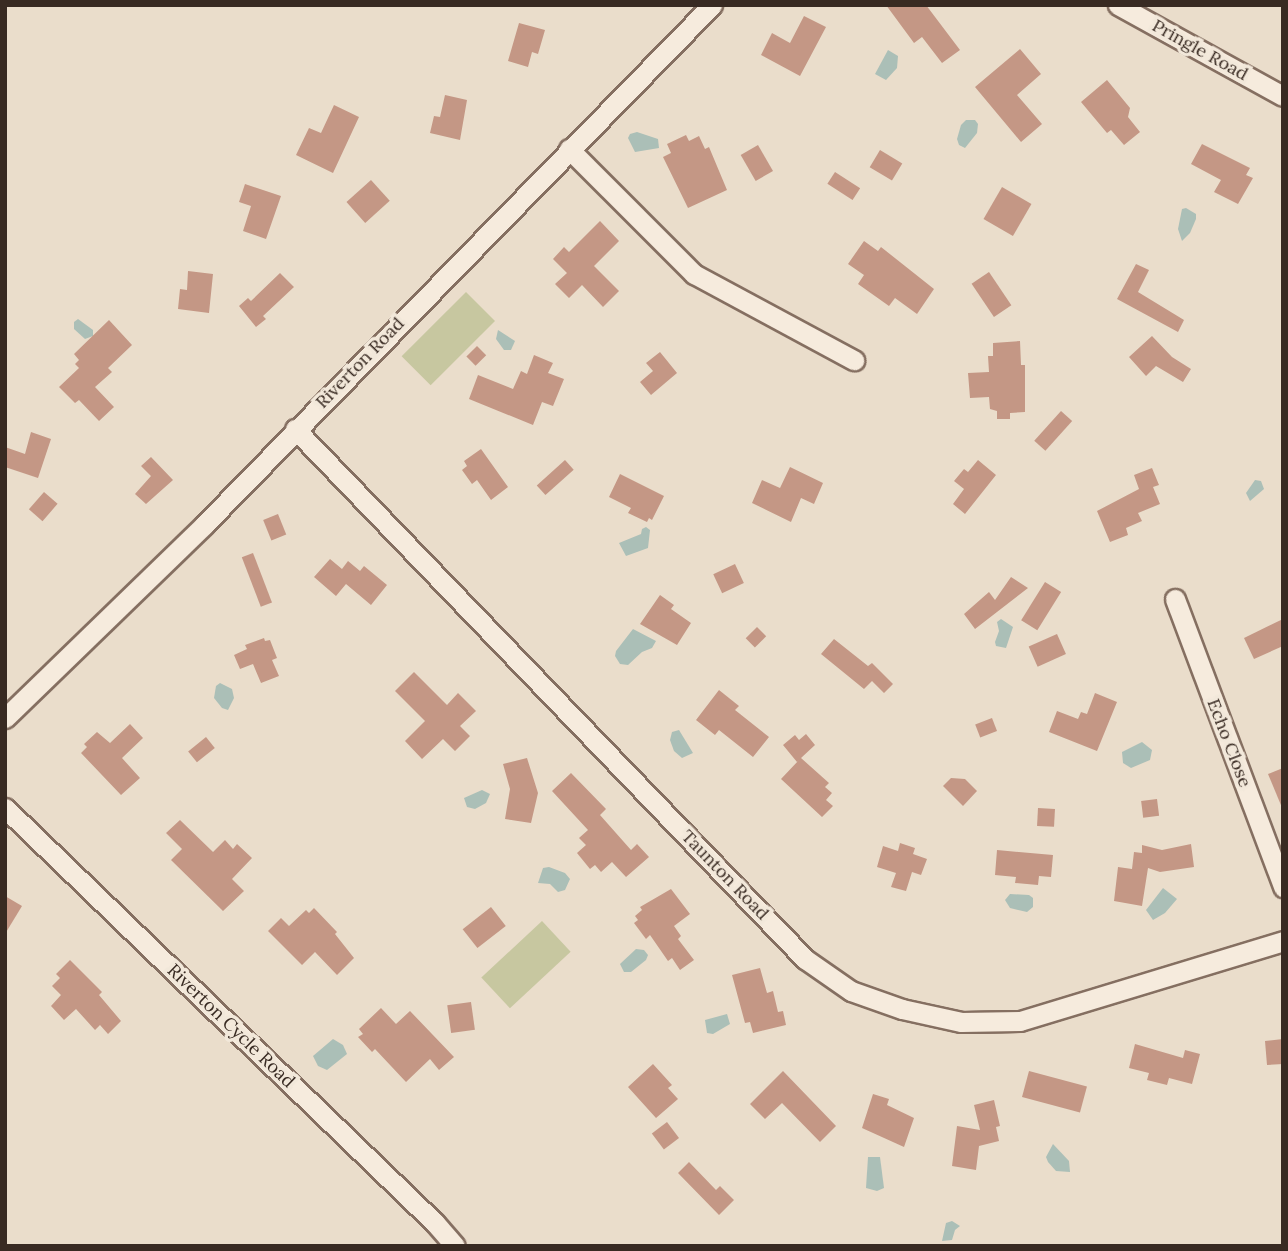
<!DOCTYPE html>
<html>
<head>
<meta charset="utf-8">
<style>
	body { margin:0 }
	#map { position:relative; width:1288px; height:1251px; overflow:hidden; background:#eaddcb; font-family:Lora,serif }
	div>[style] { position:absolute }
	[style*='--x'] { left:calc(var(--x)*1px); top:calc(var(--y)*1px); width:calc(var(--w)*1px); rotate:calc(var(--a)*1deg) }
	.green>* { inset:0; background:#c7c7a0; transform-origin:0 0 }
	.water>* { inset:0; background:#abbfb7 }
	.building>* { inset:0; background:#c49785; transform-origin:0 0 }
	.roads { filter:drop-shadow(2px 0 #856f61) drop-shadow(-2px 0 #856f61) drop-shadow(0 2px #856f61) drop-shadow(0 -2px #856f61) }
	.minor>* { height:19px; margin:-9.5px; padding:0 9.5px; transform-origin:9.5px; border-radius:9.5px; background:#f6ebdd }
	span { translate:-50% -50%; white-space:nowrap; text-align:center; line-height:1.15; -webkit-text-stroke:7px #f2e8da; paint-order:stroke }
	.street-label { font-size:18px; color:#382a22 }
	.frame { position:absolute; inset:0; border:7px solid #382a22; pointer-events:none }
</style>
</head>
<body>
<div id="map">
	<div class="green">
		<div style="left:466px;top:292px;width:41px;height:91px;rotate:45deg"></div>
		<div style="left:542px;top:921px;width:42px;height:83px;rotate:47deg"></div>
	</div>
	<div class="water">
		<div style="clip-path:polygon(888px 50px,898px 56px,897px 68px,886px 80px,875px 74px)"></div>
		<div style="clip-path:polygon(966px 120px,975px 120px,978px 124px,977px 133px,965px 148px,959px 145px,957px 139px,961px 125px)"></div>
		<div style="clip-path:polygon(637px 132px,658px 139px,659px 148px,635px 152px,628px 138px,630px 134px)"></div>
		<div style="clip-path:polygon(1186px 208px,1196px 214px,1196px 219px,1190px 233px,1182px 241px,1178px 229px,1182px 209px)"></div>
		<div style="clip-path:polygon(78px 319px,93px 330px,93px 336px,85px 339px,74px 329px,74px 322px)"></div>
		<div style="clip-path:polygon(498px 330px,515px 341px,511px 350px,504px 350px,496px 339px)"></div>
		<div style="clip-path:polygon(1255px 480px,1261px 481px,1264px 489px,1250px 501px,1246px 493px)"></div>
		<div style="clip-path:polygon(646px 527px,650px 530px,648px 548px,626px 556px,619px 543px,641px 534px,642px 529px)"></div>
		<div style="clip-path:polygon(1001px 619px,1013px 627px,1006px 648px,996px 646px,995px 642px,999px 631px,997px 622px)"></div>
		<div style="clip-path:polygon(633px 629px,656px 641px,652px 648px,642px 652px,628px 665px,620px 664px,615px 656px,616px 651px)"></div>
		<div style="clip-path:polygon(220px 683px,232px 689px,234px 698px,228px 710px,222px 708px,214px 698px,216px 686px)"></div>
		<div style="clip-path:polygon(679px 730px,693px 753px,682px 758px,674px 751px,670px 740px,672px 732px)"></div>
		<div style="clip-path:polygon(1142px 742px,1152px 750px,1150px 760px,1131px 768px,1123px 763px,1122px 752px)"></div>
		<div style="clip-path:polygon(482px 790px,490px 794px,486px 803px,475px 809px,467px 807px,464px 798px)"></div>
		<div style="clip-path:polygon(549px 867px,565px 873px,570px 879px,565px 890px,558px 892px,550px 884px,538px 883px,543px 868px)"></div>
		<div style="clip-path:polygon(1163px 888px,1177px 899px,1165px 913px,1153px 920px,1146px 910px)"></div>
		<div style="clip-path:polygon(1010px 894px,1029px 895px,1033px 898px,1033px 907px,1027px 912px,1010px 908px,1005px 900px)"></div>
		<div style="clip-path:polygon(636px 949px,644px 950px,648px 955px,646px 960px,631px 972px,624px 972px,620px 964px)"></div>
		<div style="clip-path:polygon(727px 1014px,730px 1024px,713px 1034px,707px 1033px,705px 1020px)"></div>
		<div style="clip-path:polygon(333px 1039px,343px 1045px,347px 1054px,327px 1070px,318px 1066px,313px 1056px)"></div>
		<div style="clip-path:polygon(1053px 1144px,1069px 1161px,1070px 1172px,1056px 1171px,1048px 1162px,1046px 1157px)"></div>
		<div style="clip-path:polygon(868px 1157px,880px 1157px,884px 1188px,877px 1191px,866px 1188px)"></div>
		<div style="clip-path:polygon(952px 1221px,960px 1226px,955px 1230px,952px 1240px,942px 1241px,946px 1223px)"></div>
	</div>
	<div class="building">
		<div style="clip-path:polygon(886px 5px,926px 5px,960px 50px,942px 63px,922px 37px,914px 43px)"></div>
		<div style="clip-path:polygon(804px 16px,826px 27px,800px 76px,761px 55px,772px 33px,790px 43px)"></div>
		<div style="clip-path:polygon(519px 23px,545px 30px,538px 54px,532px 52px,528px 67px,508px 61px)"></div>
		<div style="clip-path:polygon(1020px 49px,1041px 74px,1017px 95px,1042px 124px,1021px 142px,975px 87px)"></div>
		<div style="clip-path:polygon(1107px 80px,1130px 108px,1128px 117px,1140px 132px,1124px 145px,1111px 130px,1107px 133px,1081px 102px)"></div>
		<div style="clip-path:polygon(445px 95px,467px 100px,460px 140px,430px 133px,434px 116px,440px 117px)"></div>
		<div style="clip-path:polygon(334px 105px,359px 117px,333px 173px,296px 155px,309px 128px,321px 133px)"></div>
		<div style="clip-path:polygon(686px 135px,689px 141px,699px 136px,705px 149px,709px 147px,727px 190px,688px 208px,663px 157px,671px 153px,667px 144px)"></div>
		<div style="clip-path:polygon(1202px 144px,1250px 168px,1246px 175px,1253px 178px,1238px 204px,1214px 192px,1221px 180px,1191px 164px)"></div>
		<div style="left:758px;top:145px;width:30px;height:20px;rotate:60deg"></div>
		<div style="left:880px;top:150px;width:26px;height:20px;rotate:31deg"></div>
		<div style="left:835px;top:172px;width:30px;height:14px;rotate:33deg"></div>
		<div style="left:371px;top:180px;width:28px;height:33px;rotate:48deg"></div>
		<div style="clip-path:polygon(245px 184px,281px 196px,266px 239px,243px 231px,251px 206px,239px 202px)"></div>
		<div style="left:1002px;top:187px;width:34px;height:37px;rotate:30deg"></div>
		<div style="clip-path:polygon(600px 221px,619px 241px,594px 266px,619px 291px,603px 307px,582px 285px,569px 298px,555px 284px,567px 273px,553px 259px,564px 247px,569px 252px)"></div>
		<div style="clip-path:polygon(864px 241px,878px 251px,881px 247px,934px 289px,917px 314px,895px 298px,889px 306px,858px 284px,864px 275px,848px 264px)"></div>
		<div style="clip-path:polygon(1136px 264px,1149px 270px,1138px 292px,1184px 320px,1178px 332px,1117px 299px)"></div>
		<div style="clip-path:polygon(188px 271px,213px 274px,209px 313px,178px 309px,180px 289px,187px 290px)"></div>
		<div style="left:989px;top:272px;width:40px;height:21px;rotate:56deg"></div>
		<div style="clip-path:polygon(280px 273px,294px 287px,263px 316px,266px 319px,256px 327px,239px 306px,248px 298px,251px 301px)"></div>
		<div style="clip-path:polygon(109px 320px,132px 345px,108px 368px,112px 372px,95px 387px,114px 407px,99px 421px,79px 400px,75px 403px,59px 387px,79px 368px,75px 364px,79px 360px,74px 354px)"></div>
		<div style="clip-path:polygon(1152px 336px,1172px 357px,1191px 369px,1183px 382px,1156px 366px,1146px 376px,1129px 357px)"></div>
		<div style="clip-path:polygon(1020px 341px,1021px 365px,1025px 365px,1025px 412px,1010px 413px,1010px 419px,997px 419px,997px 411px,990px 409px,989px 397px,970px 398px,968px 373px,989px 372px,988px 356px,993px 356px,993px 343px)"></div>
		<div style="left:477px;top:346px;width:13px;height:15px;rotate:45deg"></div>
		<div style="clip-path:polygon(660px 352px,677px 373px,651px 395px,640px 382px,653px 371px,646px 363px)"></div>
		<div style="clip-path:polygon(534px 355px,553px 363px,548px 373px,564px 379px,553px 406px,542px 402px,533px 425px,469px 399px,478px 375px,513px 389px,521px 371px,527px 374px)"></div>
		<div style="left:1061px;top:411px;width:15px;height:40px;rotate:42deg"></div>
		<div style="clip-path:polygon(31px 432px,51px 439px,38px 478px,5px 467px,5px 447px,25px 454px)"></div>
		<div style="clip-path:polygon(481px 449px,508px 487px,491px 500px,477px 480px,472px 484px,462px 470px,467px 466px,464px 461px)"></div>
		<div style="clip-path:polygon(151px 457px,173px 480px,146px 504px,135px 494px,151px 476px,141px 466px)"></div>
		<div style="left:565px;top:460px;width:13px;height:38px;rotate:48deg"></div>
		<div style="clip-path:polygon(978px 460px,996px 475px,965px 514px,953px 504px,964px 489px,954px 481px,964px 469px,968px 472px)"></div>
		<div style="clip-path:polygon(790px 467px,823px 483px,814px 504px,801px 498px,791px 522px,752px 503px,762px 480px,780px 488px)"></div>
		<div style="clip-path:polygon(1152px 468px,1159px 485px,1153px 487px,1160px 504px,1138px 513px,1142px 521px,1126px 528px,1128px 535px,1110px 542px,1097px 511px,1139px 489px,1134px 475px)"></div>
		<div style="clip-path:polygon(620px 474px,664px 496px,652px 520px,649px 518px,647px 522px,628px 513px,631px 508px,609px 497px)"></div>
		<div style="left:44px;top:492px;width:18px;height:23px;rotate:41deg"></div>
		<div style="left:278px;top:514px;width:22px;height:16px;rotate:68deg"></div>
		<div style="left:253px;top:553px;width:53px;height:12px;rotate:69deg"></div>
		<div style="clip-path:polygon(330px 559px,342px 569px,348px 561px,360px 571px,364px 566px,387px 585px,371px 605px,346px 584px,336px 596px,314px 577px)"></div>
		<div style="left:735px;top:564px;width:21px;height:24px;rotate:65deg"></div>
		<div style="clip-path:polygon(1011px 577px,1028px 588px,975px 629px,964px 614px,989px 592px,995px 600px)"></div>
		<div style="left:1045px;top:582px;width:19px;height:45px;rotate:32deg"></div>
		<div style="clip-path:polygon(660px 595px,674px 605px,671px 609px,691px 623px,677px 645px,640px 624px)"></div>
		<div style="clip-path:polygon(1283px 619px,1283px 646px,1254px 659px,1244px 638px)"></div>
		<div style="left:757px;top:627px;width:13px;height:16px;rotate:45deg"></div>
		<div style="left:1057px;top:634px;width:22px;height:31px;rotate:66deg"></div>
		<div style="clip-path:polygon(264px 638px,265px 641px,270px 640px,277px 658px,272px 660px,279px 676px,261px 683px,253px 664px,240px 669px,234px 655px,247px 649px,245px 645px)"></div>
		<div style="clip-path:polygon(834px 639px,868px 666px,872px 663px,893px 684px,884px 693px,872px 681px,864px 689px,821px 654px)"></div>
		<div style="clip-path:polygon(414px 672px,447px 705px,458px 693px,476px 711px,460px 726px,470px 736px,455px 751px,443px 739px,422px 759px,405px 741px,425px 721px,395px 691px)"></div>
		<div style="clip-path:polygon(719px 690px,739px 706px,735px 710px,769px 737px,753px 757px,719px 730px,715px 735px,696px 720px)"></div>
		<div style="clip-path:polygon(1095px 693px,1117px 702px,1097px 751px,1049px 732px,1057px 711px,1078px 719px,1081px 712px,1087px 714px)"></div>
		<div style="left:992px;top:718px;width:14px;height:18px;rotate:69deg"></div>
		<div style="clip-path:polygon(130px 724px,143px 738px,122px 758px,140px 778px,121px 795px,81px 753px,87px 747px,84px 744px,97px 732px,110px 743px)"></div>
		<div style="clip-path:polygon(806px 734px,815px 745px,801px 758px,829px 783px,825px 787px,832px 793px,826px 800px,833px 806px,822px 817px,781px 779px,799px 760px,797px 762px,783px 745px,795px 735px,799px 740px)"></div>
		<div style="left:206px;top:737px;width:14px;height:23px;rotate:51deg"></div>
		<div style="clip-path:polygon(527px 758px,538px 793px,531px 823px,505px 819px,510px 789px,503px 764px)"></div>
		<div style="clip-path:polygon(1283px 768px,1283px 810px,1268px 774px)"></div>
		<div style="clip-path:polygon(571px 773px,606px 809px,600px 815px,631px 850px,637px 844px,649px 857px,626px 877px,612px 862px,601px 872px,595px 865px,590px 869px,577px 853px,586px 845px,579px 838px,588px 830px,552px 791px)"></div>
		<div style="clip-path:polygon(951px 778px,965px 779px,977px 791px,963px 806px,943px 786px)"></div>
		<div style="left:1157px;top:799px;width:17px;height:16px;rotate:83deg"></div>
		<div style="left:1038px;top:808px;width:17px;height:18px;rotate:3deg"></div>
		<div style="clip-path:polygon(180px 820px,213px 852px,225px 840px,233px 849px,237px 844px,252px 858px,232px 879px,244px 891px,223px 911px,171px 860px,182px 849px,166px 833px)"></div>
		<div style="clip-path:polygon(900px 843px,915px 848px,913px 854px,927px 859px,921px 875px,912px 872px,906px 891px,891px 887px,896px 873px,877px 867px,883px 846px,898px 851px)"></div>
		<div style="clip-path:polygon(1191px 844px,1194px 867px,1160px 872px,1148px 868px,1142px 906px,1114px 901px,1118px 867px,1132px 869px,1134px 852px,1142px 853px,1142px 845px,1162px 850px)"></div>
		<div style="clip-path:polygon(997px 850px,1053px 855px,1051px 877px,1039px 876px,1038px 885px,1015px 883px,1016px 877px,995px 875px)"></div>
		<div style="clip-path:polygon(671px 889px,690px 914px,674px 926px,681px 936px,678px 939px,694px 960px,680px 970px,672px 958px,668px 961px,650px 935px,646px 939px,634px 923px,638px 920px,635px 916px,642px 910px,640px 907px)"></div>
		<div style="clip-path:polygon(5px 896px,22px 906px,5px 934px)"></div>
		<div style="left:491px;top:907px;width:24px;height:36px;rotate:52deg"></div>
		<div style="clip-path:polygon(314px 908px,337px 932px,335px 934px,354px 958px,337px 975px,315px 952px,302px 965px,268px 931px,281px 918px,289px 926px,306px 910px,309px 913px)"></div>
		<div style="clip-path:polygon(70px 960px,102px 992px,99px 995px,121px 1021px,108px 1034px,100px 1025px,95px 1030px,76px 1009px,64px 1020px,51px 1006px,61px 995px,52px 986px,60px 978px,56px 974px)"></div>
		<div style="clip-path:polygon(760px 968px,767px 993px,773px 991px,778px 1012px,783px 1011px,786px 1025px,753px 1033px,750px 1022px,745px 1023px,732px 975px)"></div>
		<div style="left:471px;top:1002px;width:28px;height:24px;rotate:82deg"></div>
		<div style="clip-path:polygon(381px 1008px,396px 1024px,410px 1011px,454px 1057px,439px 1070px,430px 1059px,406px 1082px,375px 1049px,372px 1052px,358px 1037px,363px 1034px,359px 1029px)"></div>
		<div style="clip-path:polygon(1283px 1039px,1283px 1064px,1267px 1065px,1265px 1041px)"></div>
		<div style="clip-path:polygon(1135px 1044px,1183px 1058px,1185px 1050px,1200px 1054px,1192px 1084px,1169px 1078px,1167px 1085px,1147px 1080px,1149px 1073px,1129px 1068px)"></div>
		<div style="clip-path:polygon(653px 1064px,672px 1085px,668px 1088px,678px 1099px,656px 1118px,628px 1087px)"></div>
		<div style="clip-path:polygon(783px 1071px,836px 1126px,820px 1142px,782px 1103px,765px 1119px,750px 1104px)"></div>
		<div style="left:1029px;top:1071px;width:60px;height:27px;rotate:15deg"></div>
		<div style="clip-path:polygon(873px 1094px,889px 1099px,887px 1105px,914px 1118px,904px 1147px,862px 1128px)"></div>
		<div style="clip-path:polygon(994px 1100px,1000px 1126px,996px 1127px,999px 1141px,979px 1146px,976px 1170px,952px 1166px,957px 1126px,980px 1130px,974px 1105px)"></div>
		<div style="left:667px;top:1122px;width:20px;height:19px;rotate:53deg"></div>
		<div style="clip-path:polygon(689px 1162px,716px 1190px,720px 1186px,734px 1200px,719px 1215px,678px 1173px)"></div>
	</div>
	<div class="roads">
		<div class="minor">
			<div style="--x:1118;--y:5;--w:188;--a:28.9"></div>
			<div style="--x:569;--y:149;--w:177;--a:45"></div>
			<div style="--x:694;--y:274;--w:182;--a:28.3"></div>
			<div style="--x:295;--y:429;--w:736;--a:46.1"></div>
			<div style="--x:805;--y:959;--w:56;--a:34.8"></div>
			<div style="--x:851;--y:991;--w:54;--a:19.4"></div>
			<div style="--x:902;--y:1009;--w:60;--a:12.4"></div>
			<div style="--x:961;--y:1022;--w:59;--a:-1"></div>
			<div style="--x:1020;--y:1021;--w:275;--a:-16.9"></div>
			<div style="--x:1175;--y:599;--w:308;--a:69.4"></div>
			<div style="--x:5;--y:718;--w:277;--a:-44.1"></div>
			<div style="--x:204;--y:525;--w:727;--a:-45.67"></div>
			<div style="--x:5;--y:808;--w:598;--a:43.98"></div>
			<div style="--x:435;--y:1223;--w:30;--a:49"></div>
		</div>
	</div>
	<div class="street-label">
		<span style="left:1200px;top:50px;rotate:29deg">Pringle Road</span>
		<span style="left:360px;top:363px;rotate:-46deg">Riverton Road</span>
		<span style="left:1229px;top:743px;rotate:69deg">Echo Close</span>
		<span style="left:725px;top:875px;rotate:46deg">Taunton Road</span>
		<span style="left:231px;top:1026px;rotate:44deg">Riverton Cycle Road</span>
	</div>
	<div class="frame"></div>
</div>
</body>
</html>
